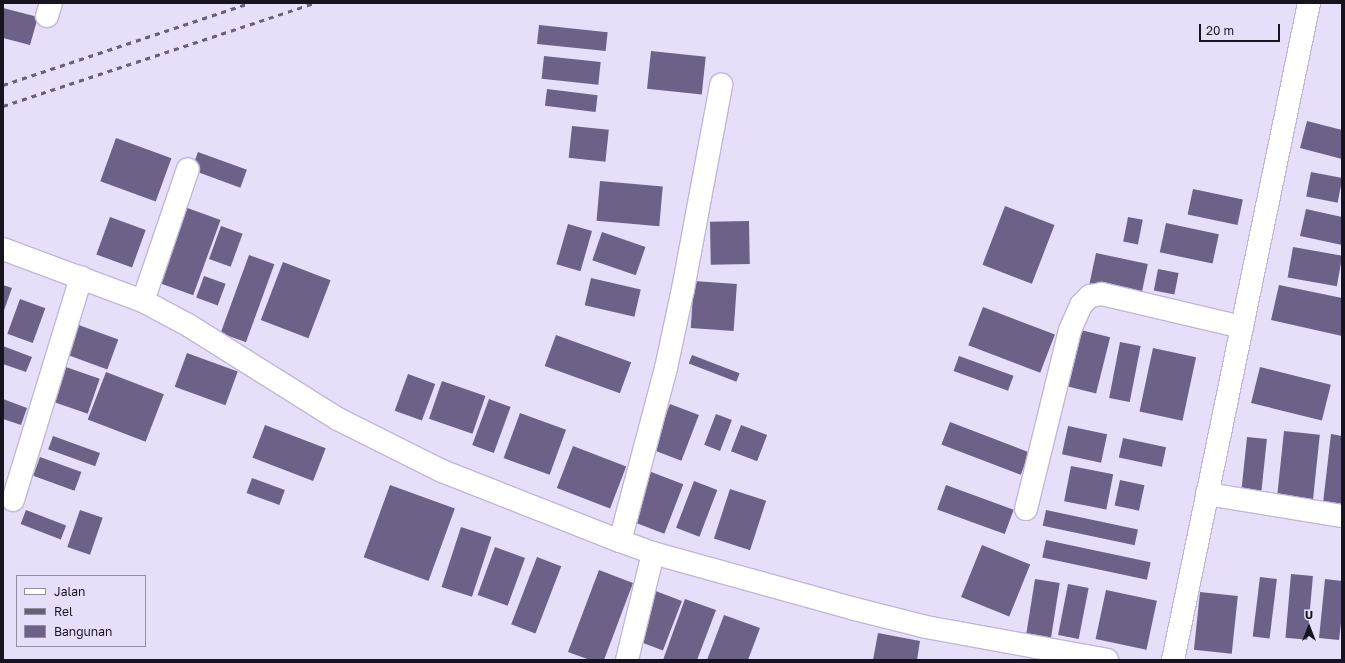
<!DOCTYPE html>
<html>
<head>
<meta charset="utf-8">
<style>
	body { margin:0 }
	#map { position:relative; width:1345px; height:663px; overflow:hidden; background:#e7dffa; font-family:"Golos Text",sans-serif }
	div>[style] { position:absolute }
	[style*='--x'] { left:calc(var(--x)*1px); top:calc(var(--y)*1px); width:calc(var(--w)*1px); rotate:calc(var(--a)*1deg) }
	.building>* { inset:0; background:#6d6188; transform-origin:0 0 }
	.roads { filter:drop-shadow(1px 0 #c0b7d7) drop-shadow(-1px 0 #c0b7d7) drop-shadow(0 1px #c0b7d7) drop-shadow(0 -1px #c0b7d7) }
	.minor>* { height:22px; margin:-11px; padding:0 11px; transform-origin:11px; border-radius:11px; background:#fff }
	.rail>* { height:3px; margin-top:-1.5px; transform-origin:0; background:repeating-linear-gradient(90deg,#666173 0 5px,transparent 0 10px) }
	span { translate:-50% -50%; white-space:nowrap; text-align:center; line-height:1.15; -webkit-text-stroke:3.5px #e7dffa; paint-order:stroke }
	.frame { position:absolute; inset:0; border:4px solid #17131f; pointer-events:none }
	.legend { position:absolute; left:16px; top:575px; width:130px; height:72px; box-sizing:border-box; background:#e7dffa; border:1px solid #948da2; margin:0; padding:5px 7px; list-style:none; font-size:12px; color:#17131f }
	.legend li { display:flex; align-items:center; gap:8px; height:20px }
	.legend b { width:20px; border:1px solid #948da2 }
	.north { position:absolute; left:1289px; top:607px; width:40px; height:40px; -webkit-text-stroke:3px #e7dffa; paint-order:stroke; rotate:0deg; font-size:11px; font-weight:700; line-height:16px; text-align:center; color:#17131f }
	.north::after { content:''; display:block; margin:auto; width:14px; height:18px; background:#17131f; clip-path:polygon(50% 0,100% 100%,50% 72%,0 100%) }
	.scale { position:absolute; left:1199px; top:24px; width:81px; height:18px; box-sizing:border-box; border:2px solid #17131f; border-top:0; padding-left:5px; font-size:12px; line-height:14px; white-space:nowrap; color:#17131f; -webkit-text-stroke:3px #e7dffa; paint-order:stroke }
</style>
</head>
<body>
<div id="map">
	<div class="building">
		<div style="clip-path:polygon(3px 8px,38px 17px,30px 45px,3px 38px)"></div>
		<div style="left:539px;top:25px;width:69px;height:19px;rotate:6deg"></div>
		<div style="left:651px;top:51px;width:55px;height:38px;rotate:6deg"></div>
		<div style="left:544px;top:56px;width:57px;height:23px;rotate:6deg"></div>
		<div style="left:547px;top:89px;width:51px;height:17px;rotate:7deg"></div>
		<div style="clip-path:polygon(1307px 121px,1342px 130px,1342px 159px,1300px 148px)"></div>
		<div style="left:572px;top:126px;width:37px;height:32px;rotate:6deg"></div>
		<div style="left:116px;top:138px;width:59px;height:46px;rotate:20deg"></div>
		<div style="left:198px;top:152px;width:52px;height:19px;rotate:20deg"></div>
		<div style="left:1311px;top:172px;width:32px;height:25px;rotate:11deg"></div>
		<div style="left:600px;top:181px;width:63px;height:40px;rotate:5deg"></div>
		<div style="left:1193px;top:189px;width:51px;height:26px;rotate:12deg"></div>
		<div style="left:182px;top:206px;width:41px;height:80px;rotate:20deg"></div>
		<div style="left:1005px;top:206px;width:53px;height:63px;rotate:21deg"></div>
		<div style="clip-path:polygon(1306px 209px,1342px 217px,1342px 245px,1300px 236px)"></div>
		<div style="left:110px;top:217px;width:38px;height:40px;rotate:20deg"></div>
		<div style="left:1128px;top:217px;width:15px;height:25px;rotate:11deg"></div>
		<div style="left:749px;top:221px;width:43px;height:39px;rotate:89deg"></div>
		<div style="left:1166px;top:223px;width:54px;height:30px;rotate:12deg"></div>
		<div style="left:568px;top:224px;width:25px;height:42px;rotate:16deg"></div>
		<div style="left:221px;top:226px;width:23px;height:35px;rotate:20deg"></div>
		<div style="left:602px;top:232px;width:46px;height:30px;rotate:19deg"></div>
		<div style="left:1293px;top:247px;width:50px;height:31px;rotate:10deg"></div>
		<div style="left:1096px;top:253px;width:53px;height:38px;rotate:12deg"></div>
		<div style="left:249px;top:255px;width:27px;height:83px;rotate:20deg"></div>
		<div style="left:283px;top:262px;width:51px;height:62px;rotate:21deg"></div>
		<div style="left:1158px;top:269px;width:21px;height:22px;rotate:11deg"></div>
		<div style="left:204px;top:276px;width:23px;height:23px;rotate:20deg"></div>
		<div style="left:591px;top:278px;width:51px;height:28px;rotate:13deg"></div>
		<div style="left:694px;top:281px;width:43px;height:47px;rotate:4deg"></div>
		<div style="clip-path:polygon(3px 285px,12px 288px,3px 313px)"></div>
		<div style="clip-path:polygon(1279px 285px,1342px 298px,1342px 336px,1271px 320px)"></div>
		<div style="left:20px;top:299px;width:27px;height:37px;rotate:20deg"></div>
		<div style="left:983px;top:307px;width:77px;height:41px;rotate:21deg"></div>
		<div style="left:76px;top:324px;width:45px;height:32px;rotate:20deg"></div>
		<div style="left:1081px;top:330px;width:30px;height:58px;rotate:14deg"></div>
		<div style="left:556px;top:335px;width:80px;height:33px;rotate:20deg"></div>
		<div style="left:1120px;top:342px;width:21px;height:57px;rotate:11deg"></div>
		<div style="clip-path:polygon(3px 346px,32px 357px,26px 372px,3px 364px)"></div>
		<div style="left:1153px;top:348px;width:44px;height:65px;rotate:12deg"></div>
		<div style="left:187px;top:353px;width:54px;height:36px;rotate:20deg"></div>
		<div style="left:692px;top:355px;width:51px;height:9px;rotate:21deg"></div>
		<div style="left:959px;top:356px;width:58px;height:16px;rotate:20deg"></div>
		<div style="left:60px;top:365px;width:42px;height:37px;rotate:19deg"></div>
		<div style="left:1260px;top:367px;width:73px;height:37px;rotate:14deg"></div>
		<div style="left:106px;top:372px;width:62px;height:51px;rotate:21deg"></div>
		<div style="left:408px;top:374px;width:29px;height:39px;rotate:20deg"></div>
		<div style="left:442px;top:381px;width:46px;height:40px;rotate:19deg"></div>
		<div style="clip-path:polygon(3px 399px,27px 408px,21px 425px,3px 419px)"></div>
		<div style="left:489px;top:399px;width:23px;height:49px;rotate:20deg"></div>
		<div style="left:670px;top:404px;width:31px;height:49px;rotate:21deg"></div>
		<div style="left:520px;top:413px;width:49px;height:48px;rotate:20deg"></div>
		<div style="left:716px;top:414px;width:17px;height:33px;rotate:21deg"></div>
		<div style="left:950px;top:422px;width:85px;height:24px;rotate:21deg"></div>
		<div style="left:265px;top:425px;width:65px;height:35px;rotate:21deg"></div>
		<div style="left:741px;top:425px;width:28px;height:28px;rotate:21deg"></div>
		<div style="left:1068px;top:426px;width:40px;height:29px;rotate:12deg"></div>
		<div style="left:1284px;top:431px;width:36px;height:70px;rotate:6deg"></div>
		<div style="clip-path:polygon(1331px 434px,1342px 436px,1342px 514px,1322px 512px)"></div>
		<div style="left:53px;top:436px;width:50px;height:14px;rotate:20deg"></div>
		<div style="left:1247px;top:437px;width:20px;height:56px;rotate:6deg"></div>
		<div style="left:1123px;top:438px;width:44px;height:20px;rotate:12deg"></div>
		<div style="left:573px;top:446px;width:57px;height:45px;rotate:21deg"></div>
		<div style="left:40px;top:457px;width:44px;height:20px;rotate:20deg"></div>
		<div style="left:1071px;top:466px;width:43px;height:36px;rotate:11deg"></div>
		<div style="left:646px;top:470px;width:40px;height:53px;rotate:21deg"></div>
		<div style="left:252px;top:478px;width:35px;height:16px;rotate:20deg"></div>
		<div style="left:1120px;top:480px;width:25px;height:26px;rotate:12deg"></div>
		<div style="left:694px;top:481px;width:25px;height:50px;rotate:21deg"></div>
		<div style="left:390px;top:485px;width:69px;height:77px;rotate:20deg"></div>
		<div style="left:946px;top:485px;width:72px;height:26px;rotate:20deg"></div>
		<div style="left:730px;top:489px;width:38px;height:52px;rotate:18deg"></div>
		<div style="left:26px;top:510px;width:43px;height:15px;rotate:21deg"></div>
		<div style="left:80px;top:510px;width:24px;height:39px;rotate:19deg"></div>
		<div style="left:1046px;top:510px;width:94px;height:16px;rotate:12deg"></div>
		<div style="left:461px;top:527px;width:32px;height:63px;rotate:18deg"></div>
		<div style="left:1046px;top:540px;width:107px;height:18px;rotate:12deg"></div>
		<div style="left:982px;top:545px;width:52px;height:56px;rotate:22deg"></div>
		<div style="left:495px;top:547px;width:32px;height:51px;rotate:20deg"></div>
		<div style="left:537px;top:557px;width:26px;height:72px;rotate:21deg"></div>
		<div style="clip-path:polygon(599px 570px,633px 583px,604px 660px,590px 660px,568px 652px)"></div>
		<div style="left:1291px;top:574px;width:22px;height:64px;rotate:5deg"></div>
		<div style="left:1260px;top:577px;width:17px;height:60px;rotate:7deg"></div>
		<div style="left:1035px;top:579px;width:25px;height:56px;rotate:9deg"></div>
		<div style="clip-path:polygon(1325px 579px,1342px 581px,1342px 614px,1339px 640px,1319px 638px)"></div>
		<div style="left:1068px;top:584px;width:21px;height:52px;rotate:11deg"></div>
		<div style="left:653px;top:590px;width:31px;height:53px;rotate:21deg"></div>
		<div style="left:1106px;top:590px;width:52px;height:50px;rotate:12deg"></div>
		<div style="left:1200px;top:592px;width:38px;height:58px;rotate:6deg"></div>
		<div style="clip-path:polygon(685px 599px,716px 610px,697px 660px,663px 660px)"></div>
		<div style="clip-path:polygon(724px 615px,760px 628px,748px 660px,707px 660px)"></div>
		<div style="clip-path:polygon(878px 633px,920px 641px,917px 660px,873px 660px)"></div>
	</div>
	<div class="roads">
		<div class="minor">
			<div style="--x:47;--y:16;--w:14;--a:-73"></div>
			<div style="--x:3;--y:249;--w:149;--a:20.4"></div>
			<div style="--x:143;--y:301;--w:51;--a:28.1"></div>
			<div style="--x:188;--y:325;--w:177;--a:32.1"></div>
			<div style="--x:338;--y:419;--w:116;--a:26.6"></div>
			<div style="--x:442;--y:471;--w:191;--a:21.5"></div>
			<div style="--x:620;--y:541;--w:35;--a:20"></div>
			<div style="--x:653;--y:553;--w:210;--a:15.5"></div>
			<div style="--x:855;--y:609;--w:73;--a:14.2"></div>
			<div style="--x:926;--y:627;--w:184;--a:10.3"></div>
			<div style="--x:143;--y:301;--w:139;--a:-71.2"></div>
			<div style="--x:1207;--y:494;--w:137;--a:9.3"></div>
			<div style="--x:13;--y:500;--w:233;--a:-73"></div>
			<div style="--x:1026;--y:509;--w:184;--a:-76.2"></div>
			<div style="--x:1070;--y:330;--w:27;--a:-66"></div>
			<div style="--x:1081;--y:305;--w:13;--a:-45"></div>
			<div style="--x:1090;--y:296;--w:12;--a:-9"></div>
			<div style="--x:1102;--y:294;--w:144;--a:13.3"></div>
			<div style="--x:620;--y:541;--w:179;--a:-75.1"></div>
			<div style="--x:666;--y:368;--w:81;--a:-77.9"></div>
			<div style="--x:683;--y:289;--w:208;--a:-79.4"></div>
			<div style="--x:627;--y:660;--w:110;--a:-76.3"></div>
			<div style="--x:1173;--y:660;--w:671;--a:-78.3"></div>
		</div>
	</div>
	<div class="rail">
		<div style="--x:3;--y:85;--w:259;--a:-18.4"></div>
		<div style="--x:3;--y:106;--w:329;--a:-18.3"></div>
	</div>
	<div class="frame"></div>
	<ul class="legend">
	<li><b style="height:5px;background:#fff"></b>Jalan</li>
	<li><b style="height:5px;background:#666173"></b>Rel</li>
	<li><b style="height:11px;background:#6d6188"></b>Bangunan</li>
	</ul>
	<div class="north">U</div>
	<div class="scale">20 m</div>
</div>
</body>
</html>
